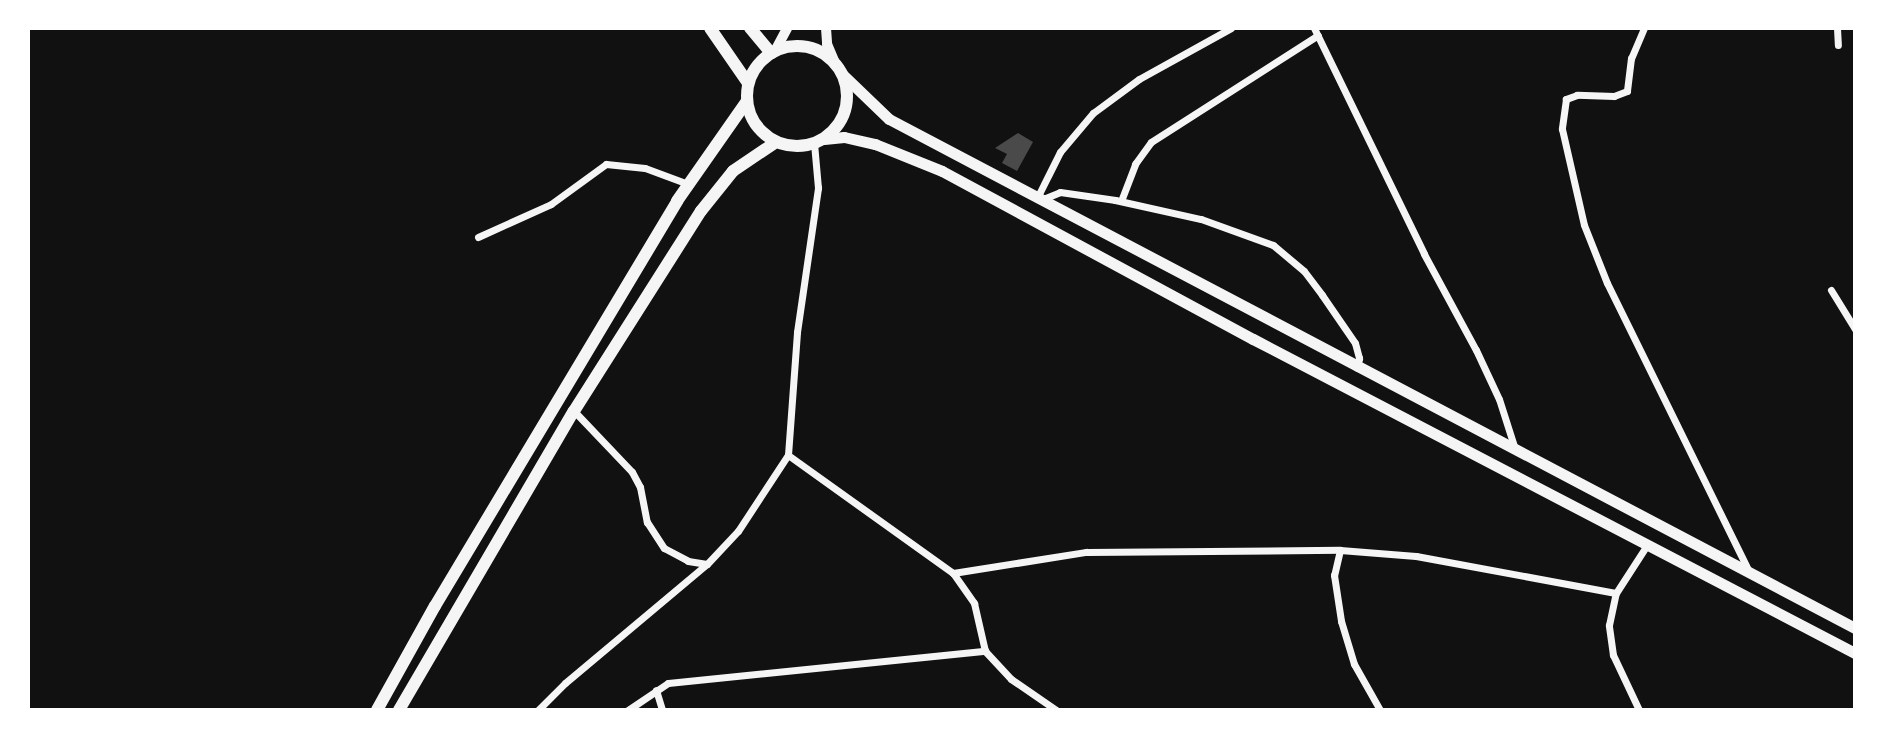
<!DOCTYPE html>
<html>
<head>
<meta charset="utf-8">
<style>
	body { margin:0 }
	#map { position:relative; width:1883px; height:738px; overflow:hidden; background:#111; font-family:"Titillium Web",sans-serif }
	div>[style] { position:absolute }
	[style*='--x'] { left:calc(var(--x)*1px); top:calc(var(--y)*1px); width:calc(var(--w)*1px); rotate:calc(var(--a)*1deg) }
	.building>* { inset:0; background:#4a4a4a }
	.minor>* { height:7px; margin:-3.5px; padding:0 3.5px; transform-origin:3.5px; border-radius:3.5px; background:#f5f5f5 }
	.secondary>* { height:10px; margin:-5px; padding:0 5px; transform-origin:5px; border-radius:5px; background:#f5f5f5 }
	.primary>* { height:11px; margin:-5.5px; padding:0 5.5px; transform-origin:5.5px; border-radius:5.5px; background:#f5f5f5 }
	.trunk>* { height:12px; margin:-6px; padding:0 6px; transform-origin:6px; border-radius:6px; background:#f5f5f5 }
	.trunk>.ring { margin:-6px; padding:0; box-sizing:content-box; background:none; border:12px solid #f5f5f5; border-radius:50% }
	span { translate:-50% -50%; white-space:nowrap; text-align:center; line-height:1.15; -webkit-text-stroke:8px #fff; paint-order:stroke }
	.frame { position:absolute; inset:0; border:30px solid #fff; pointer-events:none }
</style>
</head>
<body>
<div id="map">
	<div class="building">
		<div style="clip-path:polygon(1018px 133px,1033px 142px,1017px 171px,1002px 163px,1007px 154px,995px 148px)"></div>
	</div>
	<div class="minor">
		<div style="--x:1314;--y:28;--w:251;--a:64"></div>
		<div style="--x:1424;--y:254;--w:109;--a:61.6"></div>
		<div style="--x:1476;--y:350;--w:54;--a:64.9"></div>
		<div style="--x:1499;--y:399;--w:52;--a:72.3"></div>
		<div style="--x:1644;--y:28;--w:33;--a:113"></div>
		<div style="--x:1631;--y:58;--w:33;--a:97"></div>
		<div style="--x:1627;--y:91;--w:14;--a:159"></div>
		<div style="--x:1614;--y:96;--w:37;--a:-178"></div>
		<div style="--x:1577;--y:95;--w:12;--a:160"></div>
		<div style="--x:1566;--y:99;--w:30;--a:98"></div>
		<div style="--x:1562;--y:129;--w:98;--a:77.1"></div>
		<div style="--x:1584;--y:225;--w:62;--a:68.4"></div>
		<div style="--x:1607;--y:283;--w:320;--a:63.8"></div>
		<div style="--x:1837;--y:28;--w:17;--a:87"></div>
		<div style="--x:1038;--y:196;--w:49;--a:-63.4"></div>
		<div style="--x:1060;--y:152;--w:51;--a:-49.8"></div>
		<div style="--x:1093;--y:113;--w:57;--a:-36.5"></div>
		<div style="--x:1139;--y:79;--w:105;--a:-29"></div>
		<div style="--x:1043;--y:199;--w:18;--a:-22"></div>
		<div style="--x:1060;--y:192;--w:56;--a:8.3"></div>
		<div style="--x:1115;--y:200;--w:88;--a:12.5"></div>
		<div style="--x:1201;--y:219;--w:77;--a:19.9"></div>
		<div style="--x:1273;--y:245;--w:40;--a:40"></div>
		<div style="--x:1304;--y:271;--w:30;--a:53"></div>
		<div style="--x:1322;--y:295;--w:58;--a:55.5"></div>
		<div style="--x:1355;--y:343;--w:16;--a:75"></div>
		<div style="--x:1359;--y:358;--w:10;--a:101"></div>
		<div style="--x:1121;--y:201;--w:40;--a:-69"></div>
		<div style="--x:1135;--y:164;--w:27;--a:-54"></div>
		<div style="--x:1151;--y:142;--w:198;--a:-32.6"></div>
		<div style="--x:478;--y:237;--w:80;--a:-24.3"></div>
		<div style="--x:551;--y:204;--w:68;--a:-36"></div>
		<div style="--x:606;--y:164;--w:39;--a:6"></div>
		<div style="--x:645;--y:168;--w:46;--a:20.4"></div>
		<div style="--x:1831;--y:290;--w:46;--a:58.4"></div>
		<div style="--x:574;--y:411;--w:84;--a:46.4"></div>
		<div style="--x:632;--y:472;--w:17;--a:62"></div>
		<div style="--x:640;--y:487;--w:36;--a:79"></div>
		<div style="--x:647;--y:522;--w:31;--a:57"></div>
		<div style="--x:664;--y:548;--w:27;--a:28"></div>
		<div style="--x:688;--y:561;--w:19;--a:9"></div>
		<div style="--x:788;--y:455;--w:203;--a:35.6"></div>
		<div style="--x:953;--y:573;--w:37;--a:55"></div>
		<div style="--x:974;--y:603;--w:49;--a:77.1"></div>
		<div style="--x:985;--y:651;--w:38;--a:47"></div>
		<div style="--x:1011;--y:679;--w:55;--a:34.6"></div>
		<div style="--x:1340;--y:550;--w:26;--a:103"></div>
		<div style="--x:1334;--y:575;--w:47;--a:81.3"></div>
		<div style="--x:1341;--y:621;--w:45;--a:73.2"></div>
		<div style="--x:1354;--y:664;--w:53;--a:60.5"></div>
		<div style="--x:953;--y:573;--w:135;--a:-9"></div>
		<div style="--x:1086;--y:552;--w:254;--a:-0.5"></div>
		<div style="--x:1340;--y:550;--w:76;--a:4.5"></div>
		<div style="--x:1416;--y:556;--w:203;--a:10.5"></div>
		<div style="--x:656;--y:690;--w:21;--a:73"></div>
		<div style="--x:538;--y:710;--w:38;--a:-45"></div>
		<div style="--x:565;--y:683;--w:185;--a:-40"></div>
		<div style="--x:707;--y:564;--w:45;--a:-46.8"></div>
		<div style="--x:738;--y:531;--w:91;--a:-56.7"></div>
		<div style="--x:788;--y:455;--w:123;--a:-85.8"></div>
		<div style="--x:797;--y:332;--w:146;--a:-81.7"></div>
		<div style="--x:818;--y:188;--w:45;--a:-95.1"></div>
		<div style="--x:628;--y:710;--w:48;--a:-34"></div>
		<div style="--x:668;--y:683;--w:319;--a:-5.8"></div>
		<div style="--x:1639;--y:710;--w:61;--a:-115.3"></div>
		<div style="--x:1613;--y:655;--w:30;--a:-98"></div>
		<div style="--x:1609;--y:625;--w:33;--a:-78"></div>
		<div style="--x:1616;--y:593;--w:57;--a:-57.1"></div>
	</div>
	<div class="secondary">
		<div style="--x:826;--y:28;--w:16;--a:86"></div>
		<div style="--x:827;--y:44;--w:23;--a:67"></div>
		<div style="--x:775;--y:51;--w:26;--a:-62"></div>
	</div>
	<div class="primary">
		<div style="--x:841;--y:73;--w:66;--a:43.8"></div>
		<div style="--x:889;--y:119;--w:1092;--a:27.79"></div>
		<div style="--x:824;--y:139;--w:20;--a:-6"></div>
		<div style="--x:844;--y:137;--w:32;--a:13"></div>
		<div style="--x:875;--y:144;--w:72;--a:21.9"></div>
		<div style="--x:942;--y:171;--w:353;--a:28.4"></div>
		<div style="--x:1253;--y:339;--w:679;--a:27.55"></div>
	</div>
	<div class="trunk">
		<div style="--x:710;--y:28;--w:67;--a:55.4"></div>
		<div style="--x:750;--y:28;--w:33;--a:50"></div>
		<div class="ring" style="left:747px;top:46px;width:88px;height:88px"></div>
		<div style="--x:377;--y:710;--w:119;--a:-60.9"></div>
		<div style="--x:435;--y:606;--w:472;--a:-59.1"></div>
		<div style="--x:677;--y:201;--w:122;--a:-55"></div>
		<div style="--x:399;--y:710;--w:346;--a:-59.7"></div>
		<div style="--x:574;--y:411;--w:237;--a:-57.6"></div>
		<div style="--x:701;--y:211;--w:51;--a:-51.3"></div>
		<div style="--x:733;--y:171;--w:52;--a:-34"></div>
	</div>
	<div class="frame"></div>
</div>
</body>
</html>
